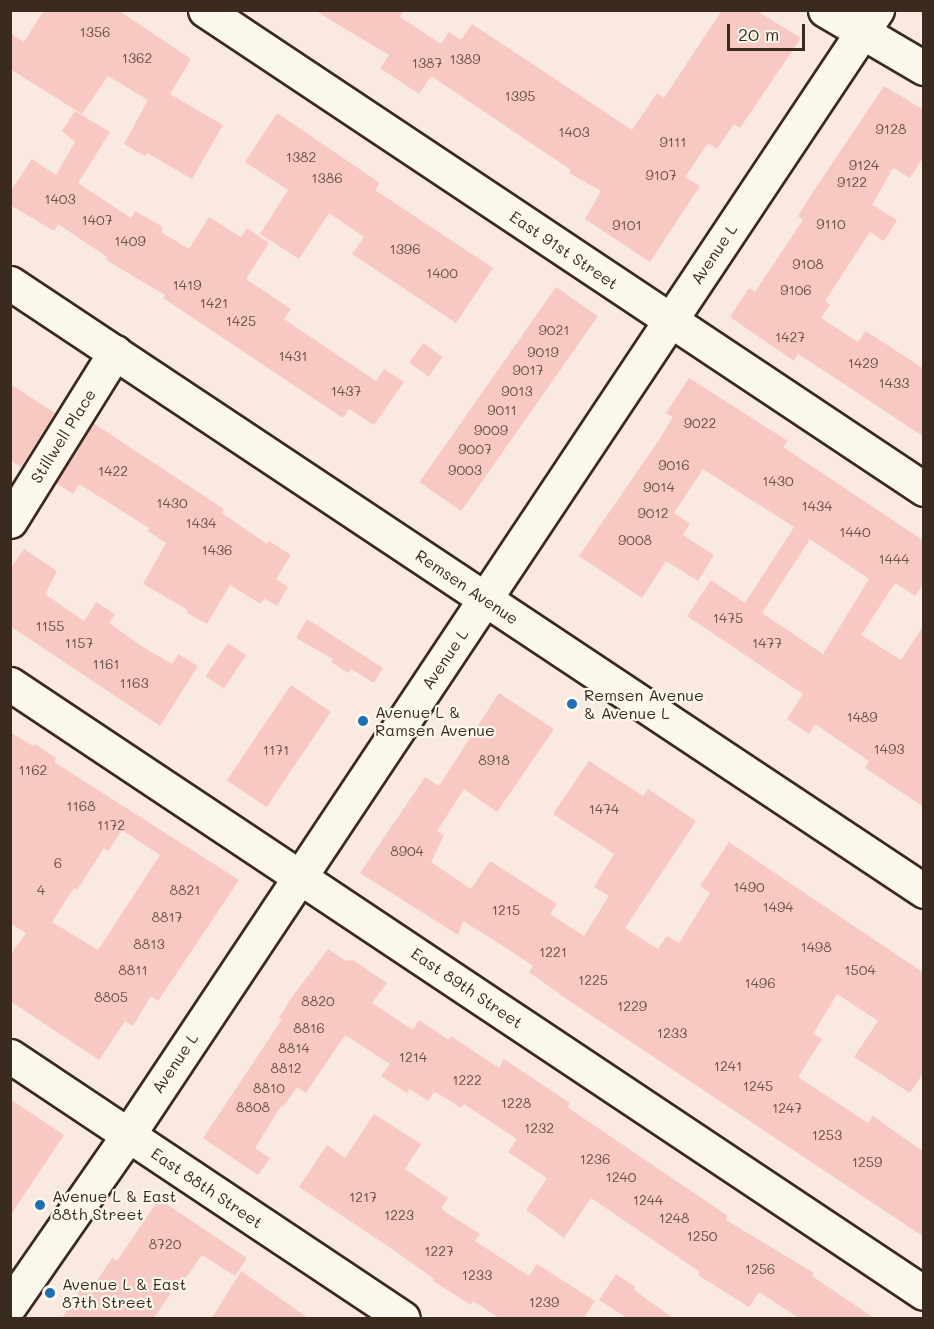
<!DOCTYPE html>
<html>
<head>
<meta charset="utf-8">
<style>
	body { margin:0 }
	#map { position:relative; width:934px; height:1329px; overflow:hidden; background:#fae9e0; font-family:Mali,sans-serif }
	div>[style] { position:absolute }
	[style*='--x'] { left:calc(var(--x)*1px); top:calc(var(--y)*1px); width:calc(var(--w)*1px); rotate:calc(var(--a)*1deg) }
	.building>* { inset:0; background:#f8c8c3; transform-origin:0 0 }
	.roads { filter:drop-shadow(2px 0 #3b2a1e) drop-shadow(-2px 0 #3b2a1e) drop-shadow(0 2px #3b2a1e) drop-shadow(0 -2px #3b2a1e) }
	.minor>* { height:33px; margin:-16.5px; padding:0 16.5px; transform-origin:16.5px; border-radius:16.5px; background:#fbf7ec }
	.dots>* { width:16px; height:16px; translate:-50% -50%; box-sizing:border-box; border:3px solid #fbf7ec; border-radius:50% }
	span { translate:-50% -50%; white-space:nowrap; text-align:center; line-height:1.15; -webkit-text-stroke:4.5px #fbf7ec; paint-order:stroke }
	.number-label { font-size:14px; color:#6a5247 }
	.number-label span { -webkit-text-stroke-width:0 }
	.street-label { font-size:16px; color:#3b2a1e }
	.poi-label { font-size:16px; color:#3b2a1e }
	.left { translate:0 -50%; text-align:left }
	.frame { position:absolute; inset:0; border:12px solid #3b2a1e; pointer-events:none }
	.scale { position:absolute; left:727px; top:24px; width:78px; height:27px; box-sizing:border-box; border:3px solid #3b2a1e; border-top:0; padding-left:8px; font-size:18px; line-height:21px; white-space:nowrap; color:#3b2a1e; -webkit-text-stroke:4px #fbf7ec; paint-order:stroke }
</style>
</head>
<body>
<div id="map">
	<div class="building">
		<div style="clip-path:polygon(44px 10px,118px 10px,191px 59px,170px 94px,223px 125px,192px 179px,147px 153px,145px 156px,124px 144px,148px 100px,108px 76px,82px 114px,10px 69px,10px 33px,24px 42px)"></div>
		<div style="clip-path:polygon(314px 10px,404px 10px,400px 17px,441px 44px,449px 32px,461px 40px,472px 24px,632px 130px,657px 93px,664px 98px,722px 10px,755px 10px,801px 38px,740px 128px,734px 124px,717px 149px,708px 143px,685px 177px,700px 186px,650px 262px,585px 219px,601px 191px,569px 173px,571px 170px,431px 76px,419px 94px,380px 68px,389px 55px)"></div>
		<div style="clip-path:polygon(884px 86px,924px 110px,924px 156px,910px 178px,893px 168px,872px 205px,897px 220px,884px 241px,870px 232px,825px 301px,830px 305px,821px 318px,858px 342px,866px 331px,924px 369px,924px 437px,835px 378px,798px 354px,794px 361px,730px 317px,749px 288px,755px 292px,803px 220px,798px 216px,809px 198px)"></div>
		<div style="clip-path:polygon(75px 111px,110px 132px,78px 183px,131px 218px,135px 211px,163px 227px,161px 232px,189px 249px,209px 217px,241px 237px,247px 228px,269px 243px,246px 279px,291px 309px,284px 319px,376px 381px,384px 369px,404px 382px,374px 425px,349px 409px,343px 418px,163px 298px,165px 295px,106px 260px,107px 257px,58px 224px,54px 231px,10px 205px,10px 192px,32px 159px,56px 175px,75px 142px,62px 131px)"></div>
		<div style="clip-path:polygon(277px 113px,380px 183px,375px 190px,493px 268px,456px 323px,352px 254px,364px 237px,329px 213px,299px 259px,260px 234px,288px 190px,245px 162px)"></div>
		<div style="left:556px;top:287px;width:51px;height:238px;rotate:35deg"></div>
		<div style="left:423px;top:343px;width:24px;height:24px;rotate:35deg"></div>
		<div style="clip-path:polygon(evenodd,689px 378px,788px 441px,783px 447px,924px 541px,924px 583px,915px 596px,895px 583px,861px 635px,901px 660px,924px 625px,924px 807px,865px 768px,869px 761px,815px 724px,809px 734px,787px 719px,803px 694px,687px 616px,711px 580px,745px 603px,794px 527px,703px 469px,674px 513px,690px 524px,683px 535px,714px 555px,698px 581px,666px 561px,642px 598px,579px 556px,659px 440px,673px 417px,666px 413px,689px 378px,810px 539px,869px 579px,823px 654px,762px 613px,810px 539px)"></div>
		<div style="clip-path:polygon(10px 384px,55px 413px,21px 467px,10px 460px)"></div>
		<div style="clip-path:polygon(93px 423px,224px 509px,222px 513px,267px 544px,269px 541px,291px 555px,276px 579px,288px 587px,277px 606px,264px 598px,261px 604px,230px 585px,207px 624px,187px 613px,188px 610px,143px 584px,166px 543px,148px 531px,149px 528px,79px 484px,73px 494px,56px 483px)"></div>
		<div style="clip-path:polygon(24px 549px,57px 571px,45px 594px,84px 621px,96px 602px,115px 614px,109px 623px,143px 647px,172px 664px,178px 654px,198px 666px,160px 726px,10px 626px,10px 569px)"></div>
		<div style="clip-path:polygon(307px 619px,383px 668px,374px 683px,351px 669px,348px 673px,331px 662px,333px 659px,296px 638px)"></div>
		<div style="left:228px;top:643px;width:22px;height:40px;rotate:34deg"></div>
		<div style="left:291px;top:685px;width:48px;height:115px;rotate:34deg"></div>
		<div style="clip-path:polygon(499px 693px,554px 729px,497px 812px,464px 789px,437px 831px,444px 835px,431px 862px,471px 889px,490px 861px,557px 904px,550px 914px,584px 936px,609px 896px,594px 887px,614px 854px,553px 814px,589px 761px,643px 796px,648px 789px,696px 821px,625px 928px,658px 949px,667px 936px,679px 943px,710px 893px,700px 886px,729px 842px,924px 973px,924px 1072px,910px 1093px,854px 1057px,878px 1021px,837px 994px,813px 1034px,822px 1039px,798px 1077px,868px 1123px,873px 1116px,924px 1152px,924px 1237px,568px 1000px,529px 972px,533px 966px,500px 944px,463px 921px,458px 935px,360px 873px,425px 777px,439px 786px)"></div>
		<div style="clip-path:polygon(evenodd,10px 732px,33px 746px,35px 744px,56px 758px,54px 762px,239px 880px,158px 1001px,151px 996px,133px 1026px,125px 1021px,99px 1060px,10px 1001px,10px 955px,26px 933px,10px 923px,10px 732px,122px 830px,160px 855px,98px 950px,52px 922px,74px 888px,77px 890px,104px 848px,108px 851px,122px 830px)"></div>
		<div style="clip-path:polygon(328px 949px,346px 961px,353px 960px,387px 983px,372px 1003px,413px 1030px,419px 1020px,449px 1040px,451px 1036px,499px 1068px,504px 1059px,570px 1103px,567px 1107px,728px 1216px,726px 1220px,814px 1273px,812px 1276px,874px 1318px,799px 1318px,759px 1292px,749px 1307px,698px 1275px,700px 1272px,591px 1198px,564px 1238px,526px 1210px,547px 1178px,508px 1152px,517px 1139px,464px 1104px,461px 1108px,439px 1094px,434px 1092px,428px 1101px,410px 1089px,407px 1093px,381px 1076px,390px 1064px,345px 1035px,306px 1093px,297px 1087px,283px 1107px,281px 1106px,255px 1148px,270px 1158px,258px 1175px,203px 1138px,282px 1019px,279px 1018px,292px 997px)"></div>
		<div style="clip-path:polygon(10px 1099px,64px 1135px,10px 1216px)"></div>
		<div style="clip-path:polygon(374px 1114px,421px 1144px,405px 1169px,448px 1198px,442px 1207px,444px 1211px,480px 1234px,475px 1241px,529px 1276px,537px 1264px,595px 1301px,584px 1318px,499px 1318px,473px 1301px,471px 1305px,433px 1281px,434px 1279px,395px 1251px,299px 1187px,327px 1145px,345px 1158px)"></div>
		<div style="clip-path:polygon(159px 1199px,247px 1258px,235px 1276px,202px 1255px,175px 1293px,172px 1291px,154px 1318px,62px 1318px,81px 1289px,88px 1294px,112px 1258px,117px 1261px)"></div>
		<div style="clip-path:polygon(241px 1271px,308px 1318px,212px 1318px)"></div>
		<div style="clip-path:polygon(616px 1274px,635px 1287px,634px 1290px,673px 1318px,627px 1318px,599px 1300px)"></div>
	</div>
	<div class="roads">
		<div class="minor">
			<div style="--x:205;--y:10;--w:864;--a:33.67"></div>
			<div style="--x:825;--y:10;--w:115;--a:30.4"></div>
			<div style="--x:10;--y:283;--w:1098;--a:33.63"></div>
			<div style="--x:10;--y:521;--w:199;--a:-58.1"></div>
			<div style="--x:10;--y:684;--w:1098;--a:33.68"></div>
			<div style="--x:10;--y:1056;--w:472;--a:33.7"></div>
			<div style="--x:10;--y:1305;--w:207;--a:-55.2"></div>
			<div style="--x:128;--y:1135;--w:1352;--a:-56.35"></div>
		</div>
	</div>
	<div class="dots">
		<div style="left:572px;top:704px;background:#1f6fb2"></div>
		<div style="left:363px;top:721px;background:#1f6fb2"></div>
		<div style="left:40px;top:1205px;background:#1f6fb2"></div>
		<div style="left:50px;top:1293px;background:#1f6fb2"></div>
	</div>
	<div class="number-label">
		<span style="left:95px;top:32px">1356</span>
		<span style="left:137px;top:58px">1362</span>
		<span style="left:465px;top:59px">1389</span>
		<span style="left:427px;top:63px">1387</span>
		<span style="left:520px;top:96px">1395</span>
		<span style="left:891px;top:129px">9128</span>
		<span style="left:574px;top:132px">1403</span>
		<span style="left:673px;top:142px">9111</span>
		<span style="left:301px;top:157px">1382</span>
		<span style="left:864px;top:165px">9124</span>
		<span style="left:661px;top:175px">9107</span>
		<span style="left:327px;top:178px">1386</span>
		<span style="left:852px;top:182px">9122</span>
		<span style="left:60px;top:199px">1403</span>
		<span style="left:97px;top:220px">1407</span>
		<span style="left:831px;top:224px">9110</span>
		<span style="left:627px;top:225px">9101</span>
		<span style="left:130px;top:241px">1409</span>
		<span style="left:405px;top:249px">1396</span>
		<span style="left:808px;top:264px">9108</span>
		<span style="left:442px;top:273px">1400</span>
		<span style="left:187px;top:285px">1419</span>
		<span style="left:796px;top:290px">9106</span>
		<span style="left:214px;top:303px">1421</span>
		<span style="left:241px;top:321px">1425</span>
		<span style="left:554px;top:330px">9021</span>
		<span style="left:790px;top:337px">1427</span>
		<span style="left:543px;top:352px">9019</span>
		<span style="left:293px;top:356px">1431</span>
		<span style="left:863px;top:363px">1429</span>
		<span style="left:528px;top:370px">9017</span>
		<span style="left:894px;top:383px">1433</span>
		<span style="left:346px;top:391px">1437</span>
		<span style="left:517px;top:391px">9013</span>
		<span style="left:502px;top:410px">9011</span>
		<span style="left:700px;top:423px">9022</span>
		<span style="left:491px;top:430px">9009</span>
		<span style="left:475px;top:449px">9007</span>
		<span style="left:674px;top:465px">9016</span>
		<span style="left:465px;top:470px">9003</span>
		<span style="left:113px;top:471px">1422</span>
		<span style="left:778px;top:481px">1430</span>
		<span style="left:659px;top:487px">9014</span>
		<span style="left:172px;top:503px">1430</span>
		<span style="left:817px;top:506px">1434</span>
		<span style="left:653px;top:513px">9012</span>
		<span style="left:201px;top:523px">1434</span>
		<span style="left:855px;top:532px">1440</span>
		<span style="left:635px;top:540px">9008</span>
		<span style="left:217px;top:550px">1436</span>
		<span style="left:894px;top:559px">1444</span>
		<span style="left:728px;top:618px">1475</span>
		<span style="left:50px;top:626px">1155</span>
		<span style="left:79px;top:643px">1157</span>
		<span style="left:767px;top:643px">1477</span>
		<span style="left:106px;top:664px">1161</span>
		<span style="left:134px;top:683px">1163</span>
		<span style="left:862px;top:717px">1489</span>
		<span style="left:889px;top:749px">1493</span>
		<span style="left:276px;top:750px">1171</span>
		<span style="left:494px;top:760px">8918</span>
		<span style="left:33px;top:770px">1162</span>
		<span style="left:81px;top:806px">1168</span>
		<span style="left:604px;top:809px">1474</span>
		<span style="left:111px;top:825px">1172</span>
		<span style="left:407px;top:851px">8904</span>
		<span style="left:58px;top:863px">6</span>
		<span style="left:749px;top:887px">1490</span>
		<span style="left:41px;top:890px">4</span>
		<span style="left:185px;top:890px">8821</span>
		<span style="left:778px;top:907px">1494</span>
		<span style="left:506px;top:910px">1215</span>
		<span style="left:167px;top:917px">8817</span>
		<span style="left:149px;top:944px">8813</span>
		<span style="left:816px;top:947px">1498</span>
		<span style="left:553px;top:952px">1221</span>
		<span style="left:133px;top:970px">8811</span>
		<span style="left:860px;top:970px">1504</span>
		<span style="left:593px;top:980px">1225</span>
		<span style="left:760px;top:983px">1496</span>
		<span style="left:111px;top:997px">8805</span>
		<span style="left:318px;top:1001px">8820</span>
		<span style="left:632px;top:1006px">1229</span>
		<span style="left:309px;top:1028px">8816</span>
		<span style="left:672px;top:1033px">1233</span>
		<span style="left:294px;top:1048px">8814</span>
		<span style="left:413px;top:1057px">1214</span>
		<span style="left:728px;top:1066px">1241</span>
		<span style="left:286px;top:1068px">8812</span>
		<span style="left:467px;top:1080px">1222</span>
		<span style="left:758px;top:1086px">1245</span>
		<span style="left:269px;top:1088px">8810</span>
		<span style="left:516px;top:1103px">1228</span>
		<span style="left:253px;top:1107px">8808</span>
		<span style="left:787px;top:1108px">1247</span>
		<span style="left:539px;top:1128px">1232</span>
		<span style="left:827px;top:1135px">1253</span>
		<span style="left:595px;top:1159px">1236</span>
		<span style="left:867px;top:1162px">1259</span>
		<span style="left:621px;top:1177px">1240</span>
		<span style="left:363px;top:1197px">1217</span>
		<span style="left:648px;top:1200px">1244</span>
		<span style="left:399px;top:1215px">1223</span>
		<span style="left:674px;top:1218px">1248</span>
		<span style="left:702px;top:1236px">1250</span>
		<span style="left:165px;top:1244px">8720</span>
		<span style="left:439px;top:1251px">1227</span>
		<span style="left:760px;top:1269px">1256</span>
		<span style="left:477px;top:1275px">1233</span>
		<span style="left:544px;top:1302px">1239</span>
	</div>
	<div class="street-label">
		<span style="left:564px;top:250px;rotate:34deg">East 91st Street</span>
		<span style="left:714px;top:254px;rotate:-56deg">Avenue L</span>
		<span style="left:63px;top:436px;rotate:-58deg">Stillwell Place</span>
		<span style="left:467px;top:587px;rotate:34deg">Remsen Avenue</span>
		<span style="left:445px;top:659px;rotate:-56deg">Avenue L</span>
		<span style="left:467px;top:988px;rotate:34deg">East 89th Street</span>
		<span style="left:175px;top:1063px;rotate:-56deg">Avenue L</span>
		<span style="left:207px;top:1188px;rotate:34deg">East 88th Street</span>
	</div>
	<div class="poi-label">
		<span class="left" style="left:584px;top:704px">Remsen Avenue<br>&amp; Avenue L</span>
		<span class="left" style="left:375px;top:721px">Avenue L &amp;<br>Ramsen Avenue</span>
		<span class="left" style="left:52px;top:1205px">Avenue L &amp; East<br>88th Street</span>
		<span class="left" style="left:62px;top:1293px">Avenue L &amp; East<br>87th Street</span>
	</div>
	<div class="frame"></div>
	<div class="scale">20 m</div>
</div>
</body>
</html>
